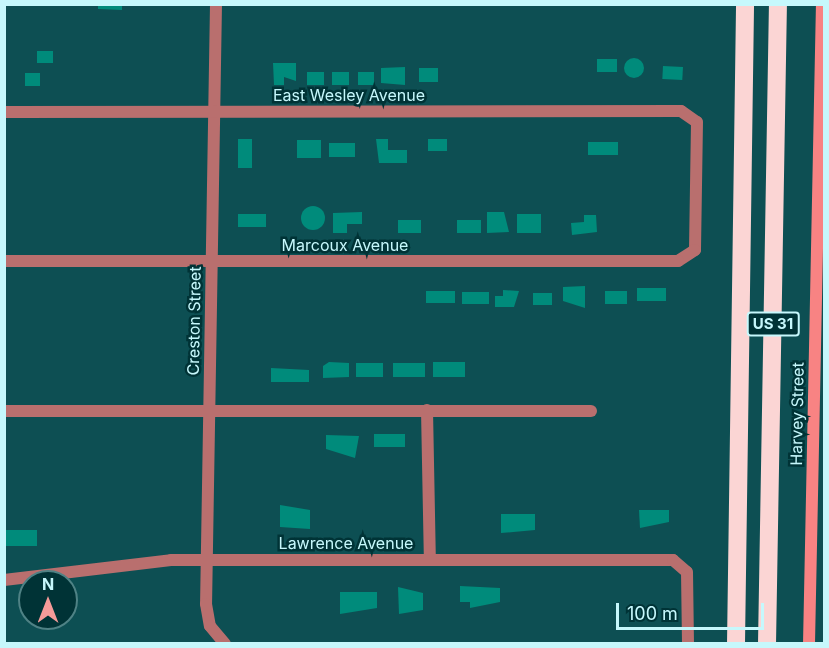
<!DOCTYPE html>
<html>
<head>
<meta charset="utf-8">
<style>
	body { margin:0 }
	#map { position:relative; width:829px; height:648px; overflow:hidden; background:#0d4f53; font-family:Inter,sans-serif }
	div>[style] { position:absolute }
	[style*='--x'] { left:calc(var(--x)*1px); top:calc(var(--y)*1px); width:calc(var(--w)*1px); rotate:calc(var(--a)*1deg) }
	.building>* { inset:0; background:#008b7b; transform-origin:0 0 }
	.round { border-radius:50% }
	.street>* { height:12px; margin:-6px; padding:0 6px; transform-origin:6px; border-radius:6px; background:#b96f6e }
	.secondary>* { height:12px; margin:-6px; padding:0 6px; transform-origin:6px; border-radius:6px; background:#f88383 }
	.highway>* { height:18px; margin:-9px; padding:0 9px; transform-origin:9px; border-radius:9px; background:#fbd5d4 }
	span { translate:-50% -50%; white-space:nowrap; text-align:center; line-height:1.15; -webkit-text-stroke:5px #003336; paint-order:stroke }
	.shield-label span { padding:2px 4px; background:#003336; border:2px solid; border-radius:4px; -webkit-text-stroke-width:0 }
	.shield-label { font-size:15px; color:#c6f8fc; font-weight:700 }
	.street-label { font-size:16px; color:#c6f8fc }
	.frame { position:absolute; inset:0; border:6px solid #c6f8fc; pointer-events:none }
	.north { position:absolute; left:18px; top:570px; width:60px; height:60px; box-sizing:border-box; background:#003336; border:2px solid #4f8285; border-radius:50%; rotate:0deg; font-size:16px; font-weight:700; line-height:24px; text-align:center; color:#c6f8fc }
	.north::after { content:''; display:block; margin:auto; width:21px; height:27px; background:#f59b99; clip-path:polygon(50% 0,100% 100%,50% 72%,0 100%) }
	.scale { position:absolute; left:616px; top:603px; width:148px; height:27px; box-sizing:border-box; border:3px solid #c6f8fc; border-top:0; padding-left:8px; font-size:18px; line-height:21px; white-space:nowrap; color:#c6f8fc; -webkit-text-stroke:4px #003336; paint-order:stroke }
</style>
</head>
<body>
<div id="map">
	<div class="building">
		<div style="clip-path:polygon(98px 4px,122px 4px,122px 10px,98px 9px)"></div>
		<div style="left:37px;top:51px;width:16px;height:12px"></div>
		<div class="round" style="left:624px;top:58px;width:20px;height:20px"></div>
		<div style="left:597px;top:59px;width:20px;height:13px"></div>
		<div style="clip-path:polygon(273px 63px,296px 63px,296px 81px,284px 77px,284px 85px,274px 85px)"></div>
		<div style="left:663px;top:66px;width:20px;height:13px;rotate:3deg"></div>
		<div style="clip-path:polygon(405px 67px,405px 85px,381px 83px,381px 68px)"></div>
		<div style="left:438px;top:68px;width:14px;height:19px;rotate:90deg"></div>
		<div style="left:307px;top:72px;width:17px;height:13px"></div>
		<div style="left:332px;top:72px;width:17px;height:13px"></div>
		<div style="left:358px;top:72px;width:16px;height:13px"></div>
		<div style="left:25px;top:73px;width:15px;height:13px"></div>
		<div style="left:238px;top:139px;width:14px;height:29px"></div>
		<div style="clip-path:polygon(376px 139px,388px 139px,388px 150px,407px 150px,407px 163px,379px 163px)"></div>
		<div style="left:428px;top:139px;width:19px;height:12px"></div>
		<div style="left:297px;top:140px;width:24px;height:18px"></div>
		<div style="left:588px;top:142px;width:30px;height:13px"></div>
		<div style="left:329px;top:143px;width:26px;height:14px"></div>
		<div class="round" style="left:301px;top:206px;width:24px;height:24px"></div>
		<div style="clip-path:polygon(362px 212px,362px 224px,347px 224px,347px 233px,333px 233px,333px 213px)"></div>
		<div style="clip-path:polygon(487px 212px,504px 212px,509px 232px,487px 233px)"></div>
		<div style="left:238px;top:214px;width:28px;height:13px"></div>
		<div style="left:517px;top:214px;width:24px;height:19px"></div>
		<div style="clip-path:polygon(584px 215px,596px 215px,597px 232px,572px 235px,571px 223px,584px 222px)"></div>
		<div style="left:398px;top:220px;width:23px;height:13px"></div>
		<div style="left:457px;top:220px;width:24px;height:13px"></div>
		<div style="clip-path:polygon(585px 286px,585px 308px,563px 301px,563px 287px)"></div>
		<div style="left:637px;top:288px;width:29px;height:13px"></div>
		<div style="clip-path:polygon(503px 290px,519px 291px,514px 307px,495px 307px,495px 296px,503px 296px)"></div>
		<div style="left:426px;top:291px;width:29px;height:12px"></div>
		<div style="left:605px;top:291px;width:22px;height:13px"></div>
		<div style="left:462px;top:292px;width:27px;height:12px"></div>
		<div style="left:533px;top:293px;width:19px;height:12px"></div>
		<div style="clip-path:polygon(329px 362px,349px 363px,349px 377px,323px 378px,323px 366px)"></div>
		<div style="left:433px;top:362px;width:32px;height:15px"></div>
		<div style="left:356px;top:363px;width:27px;height:14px"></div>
		<div style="left:393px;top:363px;width:32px;height:14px"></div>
		<div style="clip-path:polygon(271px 368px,309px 370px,309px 382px,271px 382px)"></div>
		<div style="left:405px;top:434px;width:13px;height:31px;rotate:90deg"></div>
		<div style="clip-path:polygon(326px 435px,359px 436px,355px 458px,326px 449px)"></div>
		<div style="clip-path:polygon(280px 505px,310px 510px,310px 529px,280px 527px)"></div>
		<div style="clip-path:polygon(639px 510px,669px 510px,669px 522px,640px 528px)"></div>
		<div style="clip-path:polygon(501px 514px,535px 514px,535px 530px,501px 533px)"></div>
		<div style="left:37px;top:530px;width:16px;height:31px;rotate:90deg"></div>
		<div style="clip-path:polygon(460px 586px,500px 588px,500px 602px,470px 608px,470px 602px,460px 602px)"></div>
		<div style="clip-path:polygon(398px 587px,423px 593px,423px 610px,399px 614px)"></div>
		<div style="clip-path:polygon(340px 592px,377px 592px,377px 608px,340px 614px)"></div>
	</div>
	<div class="street">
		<div style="--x:216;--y:4;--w:600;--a:90.95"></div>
		<div style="--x:206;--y:604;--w:22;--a:80"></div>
		<div style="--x:210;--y:626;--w:23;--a:50"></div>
		<div style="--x:4;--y:112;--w:677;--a:-0.08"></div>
		<div style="--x:681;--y:111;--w:19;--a:35"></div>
		<div style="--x:697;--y:122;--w:128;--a:90.9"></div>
		<div style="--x:695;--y:250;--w:20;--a:147"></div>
		<div style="--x:678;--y:261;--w:674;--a:180"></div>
		<div style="--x:427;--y:410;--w:150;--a:88.9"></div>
		<div style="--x:4;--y:411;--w:587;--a:0"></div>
		<div style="--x:4;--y:580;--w:168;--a:-6.8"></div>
		<div style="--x:171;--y:560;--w:502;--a:0"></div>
		<div style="--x:673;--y:560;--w:18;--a:41"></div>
		<div style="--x:687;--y:572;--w:72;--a:89.2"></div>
	</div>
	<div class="secondary">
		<div style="--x:809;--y:644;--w:640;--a:-88.84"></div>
	</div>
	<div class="highway">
		<div style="--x:736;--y:644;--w:640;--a:-89.19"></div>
		<div style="--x:767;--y:644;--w:640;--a:-89.02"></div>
	</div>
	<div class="shield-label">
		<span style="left:773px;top:324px">US 31</span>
	</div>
	<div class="street-label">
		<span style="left:349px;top:95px">East Wesley Avenue</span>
		<span style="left:345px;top:245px">Marcoux Avenue</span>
		<span style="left:194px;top:321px;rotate:-89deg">Creston Street</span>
		<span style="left:797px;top:414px;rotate:-89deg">Harvey Street</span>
		<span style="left:346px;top:543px">Lawrence Avenue</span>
	</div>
	<div class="frame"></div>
	<div class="north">N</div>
	<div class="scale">100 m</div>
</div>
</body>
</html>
